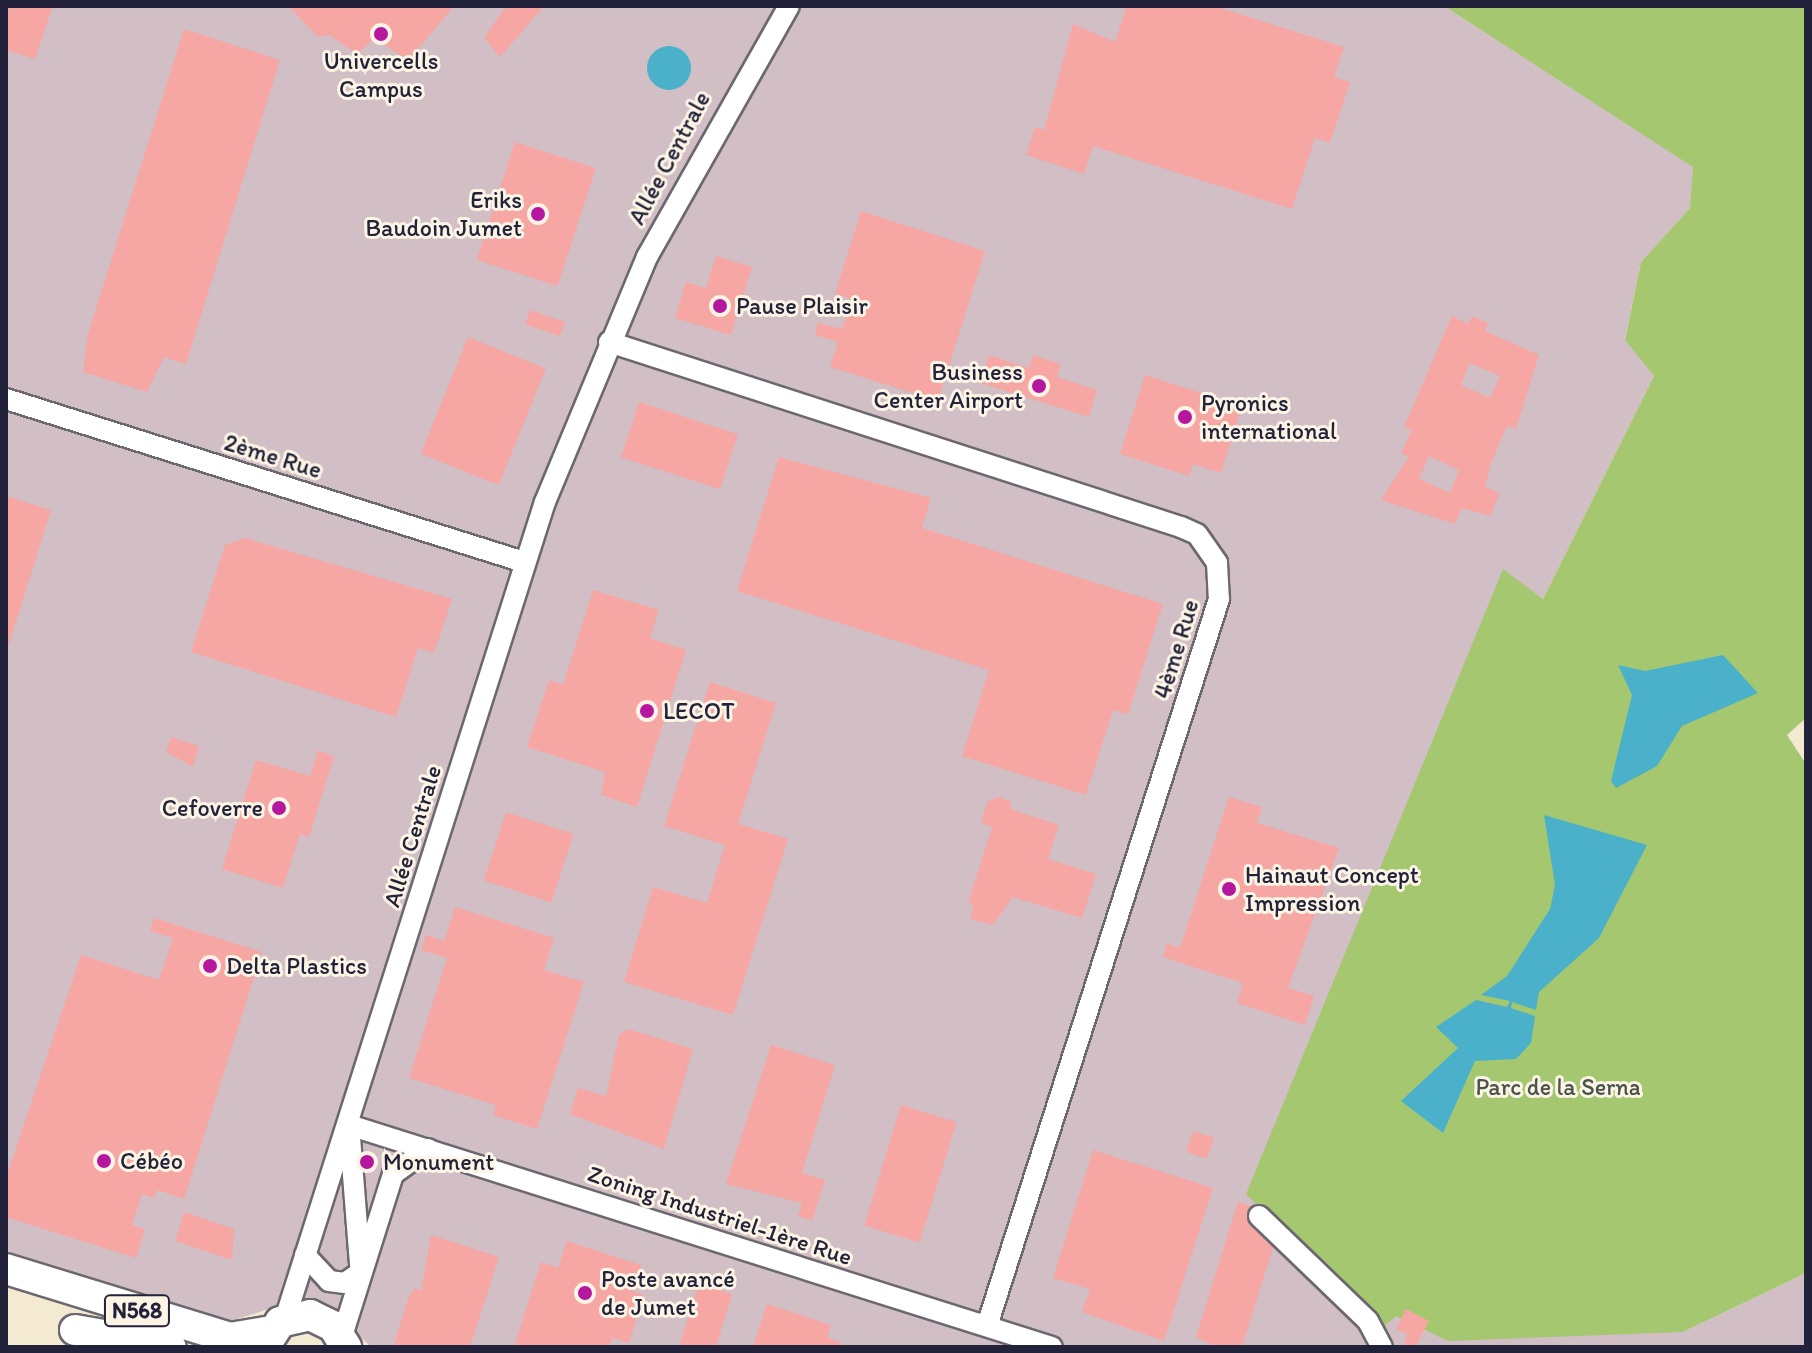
<!DOCTYPE html>
<html>
<head>
<meta charset="utf-8">
<style>
	body { margin:0 }
	#map { position:relative; width:1812px; height:1353px; overflow:hidden; background:#f4ead2; font-family:Itim,sans-serif }
	div>[style] { position:absolute }
	[style*='--x'] { left:calc(var(--x)*1px); top:calc(var(--y)*1px); width:calc(var(--w)*1px); rotate:calc(var(--a)*1deg) }
	.industrial>* { inset:0; background:#d2bec5 }
	.green>* { inset:0; background:#a4c770 }
	.water>* { inset:0; background:#4bb1ca }
	.round { border-radius:50% }
	.building>* { inset:0; background:#f6a7a4; transform-origin:0 0 }
	.roads { filter:drop-shadow(2px 0 #6c6870) drop-shadow(-2px 0 #6c6870) drop-shadow(0 2px #6c6870) drop-shadow(0 -2px #6c6870) }
	.minor>* { height:20px; margin:-10px; padding:0 10px; transform-origin:10px; border-radius:10px; background:#fff }
	.highway>* { height:30px; margin:-15px; padding:0 15px; transform-origin:15px; border-radius:15px; background:#fff }
	.dots>* { width:22px; height:22px; translate:-50% -50%; box-sizing:border-box; border:4px solid #fcf5e5; border-radius:50% }
	span { translate:-50% -50%; white-space:nowrap; text-align:center; line-height:1.15; -webkit-text-stroke:6px #fcf5e5; paint-order:stroke }
	.shield-label span { padding:2px 6px; background:#fcf5e5; border:2px solid; border-radius:6px; -webkit-text-stroke-width:0 }
	.shield-label { font-size:22px; color:#22223b; font-weight:700 }
	.poi-label { font-size:24px; color:#22223b }
	.right { translate:-100% -50%; text-align:right }
	.left { translate:0 -50%; text-align:left }
	.street-label { font-size:24px; color:#22223b }
	.park-label { font-size:24px; color:#49544b }
	.frame { position:absolute; inset:0; border:8px solid #22223b; pointer-events:none }
</style>
</head>
<body>
<div id="map">
	<div class="industrial">
		<div style="clip-path:polygon(6px 6px,1444px 6px,1694px 167px,1690px 208px,1641px 262px,1625px 339px,1654px 376px,1543px 599px,1503px 570px,1683px 1332px,1806px 1273px,1806px 1347px,371px 1347px,329px 1306px,300px 1299px,231px 1321px,6px 1251px)"></div>
	</div>
	<div class="green">
		<div style="clip-path:polygon(1444px 6px,1806px 6px,1806px 718px,1787px 735px,1806px 764px,1806px 1273px,1683px 1332px,1448px 1341px,1396px 1316px,1382px 1328px,1246px 1194px,1503px 569px,1543px 599px,1654px 376px,1625px 340px,1641px 262px,1690px 208px,1693px 167px)"></div>
	</div>
	<div class="water">
		<div class="round" style="left:647px;top:46px;width:44px;height:44px"></div>
		<div style="clip-path:polygon(1723px 655px,1758px 693px,1682px 726px,1657px 766px,1616px 788px,1611px 781px,1632px 695px,1618px 665px,1645px 671px)"></div>
		<div style="clip-path:polygon(1544px 815px,1647px 845px,1599px 938px,1539px 992px,1536px 1010px,1512px 1002px,1511px 1008px,1535px 1016px,1531px 1043px,1516px 1059px,1475px 1061px,1443px 1133px,1401px 1101px,1458px 1048px,1436px 1027px,1476px 1000px,1507px 1007px,1510px 1001px,1481px 995px,1507px 976px,1550px 909px,1555px 885px)"></div>
	</div>
	<div class="building">
		<div style="clip-path:polygon(6px 6px,53px 6px,35px 59px,6px 50px)"></div>
		<div style="clip-path:polygon(288px 6px,454px 6px,408px 61px,375px 38px,357px 54px,329px 35px,318px 37px)"></div>
		<div style="clip-path:polygon(506px 6px,544px 6px,500px 57px,484px 38px)"></div>
		<div style="clip-path:polygon(1127px 6px,1214px 6px,1344px 47px,1334px 77px,1350px 82px,1330px 143px,1315px 138px,1292px 209px,1093px 146px,1084px 174px,1026px 155px,1035px 127px,1044px 130px,1073px 24px,1115px 42px)"></div>
		<div style="clip-path:polygon(184px 29px,280px 60px,186px 364px,164px 357px,147px 392px,83px 372px,88px 334px)"></div>
		<div style="left:515px;top:142px;width:85px;height:124px;rotate:18deg"></div>
		<div style="clip-path:polygon(861px 211px,985px 251px,938px 401px,830px 367px,838px 342px,815px 335px,818px 323px,842px 329px,852px 299px,835px 294px)"></div>
		<div style="clip-path:polygon(716px 256px,752px 267px,731px 335px,675px 318px,686px 282px,706px 288px)"></div>
		<div style="left:530px;top:310px;width:37px;height:15px;rotate:19deg"></div>
		<div style="clip-path:polygon(evenodd,1452px 316px,1468px 324px,1472px 316px,1488px 323px,1485px 331px,1539px 355px,1516px 429px,1507px 426px,1491px 463px,1485px 487px,1500px 493px,1490px 516px,1462px 508px,1455px 524px,1381px 500px,1409px 457px,1401px 453px,1412px 430px,1404px 427px,1452px 316px,1470px 363px,1500px 376px,1490px 398px,1461px 385px,1470px 363px,1452px 316px,1429px 456px,1459px 470px,1450px 493px,1419px 479px,1429px 456px)"></div>
		<div style="left:468px;top:337px;width:84px;height:126px;rotate:22deg"></div>
		<div style="clip-path:polygon(989px 355px,1029px 368px,1033px 355px,1061px 364px,1057px 377px,1097px 390px,1089px 417px,980px 383px)"></div>
		<div style="clip-path:polygon(1145px 375px,1242px 406px,1221px 473px,1193px 464px,1189px 476px,1120px 454px)"></div>
		<div style="left:639px;top:402px;width:104px;height:58px;rotate:18deg"></div>
		<div style="clip-path:polygon(779px 457px,931px 498px,922px 528px,1163px 604px,1128px 714px,1113px 710px,1086px 795px,962px 756px,989px 670px,737px 591px)"></div>
		<div style="clip-path:polygon(6px 496px,51px 510px,9px 644px,6px 643px)"></div>
		<div style="clip-path:polygon(245px 538px,452px 599px,434px 653px,418px 648px,396px 717px,191px 652px,225px 545px)"></div>
		<div style="clip-path:polygon(593px 590px,659px 610px,650px 638px,686px 650px,637px 807px,601px 795px,605px 772px,527px 747px,549px 680px,563px 685px)"></div>
		<div style="clip-path:polygon(710px 682px,776px 703px,738px 824px,788px 839px,733px 1015px,624px 982px,653px 887px,707px 903px,725px 845px,664px 826px)"></div>
		<div style="clip-path:polygon(171px 737px,199px 746px,193px 767px,166px 752px)"></div>
		<div style="clip-path:polygon(318px 750px,334px 757px,309px 837px,300px 834px,283px 888px,222px 869px,256px 760px,310px 776px)"></div>
		<div style="clip-path:polygon(998px 797px,1012px 802px,1010px 809px,1059px 825px,1048px 859px,1096px 874px,1082px 918px,1013px 897px,993px 925px,970px 919px,974px 905px,968px 903px,992px 827px,981px 823px,987px 802px)"></div>
		<div style="clip-path:polygon(1229px 797px,1262px 807px,1257px 823px,1339px 848px,1288px 988px,1314px 996px,1305px 1025px,1237px 1003px,1243px 983px,1163px 957px,1167px 943px,1180px 948px)"></div>
		<div style="left:506px;top:812px;width:71px;height:72px;rotate:18deg"></div>
		<div style="clip-path:polygon(455px 907px,554px 938px,544px 970px,584px 982px,537px 1129px,493px 1115px,496px 1105px,409px 1078px,447px 958px,421px 950px,426px 935px,444px 941px)"></div>
		<div style="clip-path:polygon(154px 918px,262px 952px,184px 1199px,157px 1190px,154px 1198px,142px 1194px,132px 1225px,145px 1229px,136px 1258px,6px 1217px,6px 1178px,81px 955px,159px 980px,173px 938px,150px 931px)"></div>
		<div style="clip-path:polygon(628px 1029px,693px 1049px,664px 1149px,570px 1114px,578px 1088px,606px 1096px,619px 1035px)"></div>
		<div style="clip-path:polygon(771px 1045px,835px 1065px,802px 1173px,825px 1180px,812px 1221px,798px 1216px,802px 1203px,726px 1184px)"></div>
		<div style="left:901px;top:1105px;width:58px;height:126px;rotate:17deg"></div>
		<div style="left:1193px;top:1131px;width:22px;height:22px;rotate:18deg"></div>
		<div style="clip-path:polygon(1093px 1150px,1213px 1188px,1164px 1341px,1082px 1312px,1090px 1289px,1053px 1278px)"></div>
		<div style="clip-path:polygon(1238px 1202px,1251px 1206px,1247px 1220px,1273px 1248px,1242px 1347px,1215px 1347px,1196px 1337px)"></div>
		<div style="clip-path:polygon(184px 1212px,234px 1229px,232px 1260px,175px 1241px)"></div>
		<div style="clip-path:polygon(431px 1235px,499px 1257px,470px 1347px,394px 1345px,408px 1299px,414px 1288px,421px 1291px)"></div>
		<div style="clip-path:polygon(567px 1241px,641px 1265px,633px 1291px,644px 1295px,629px 1343px,612px 1338px,609px 1347px,514px 1347px,541px 1262px,558px 1268px)"></div>
		<div style="clip-path:polygon(699px 1283px,732px 1294px,716px 1347px,679px 1347px)"></div>
		<div style="clip-path:polygon(767px 1304px,831px 1325px,827px 1337px,849px 1347px,753px 1347px)"></div>
		<div style="clip-path:polygon(1406px 1309px,1429px 1321px,1415px 1347px,1404px 1347px,1407px 1334px,1396px 1329px)"></div>
	</div>
	<div class="roads">
		<div class="minor">
			<div style="--x:609;--y:342;--w:601;--a:17.92"></div>
			<div style="--x:1181;--y:527;--w:17;--a:24"></div>
			<div style="--x:1197;--y:534;--w:35;--a:55"></div>
			<div style="--x:1217;--y:563;--w:36;--a:87"></div>
			<div style="--x:1219;--y:599;--w:763;--a:107.7"></div>
			<div style="--x:6;--y:399;--w:543;--a:17.47"></div>
			<div style="--x:349;--y:1125;--w:737;--a:17.53"></div>
			<div style="--x:350;--y:1137;--w:128;--a:85.5"></div>
			<div style="--x:1259;--y:1216;--w:151;--a:43.9"></div>
			<div style="--x:1368;--y:1321;--w:30;--a:62"></div>
			<div style="--x:305;--y:1255;--w:35;--a:47"></div>
			<div style="--x:329;--y:1281;--w:16;--a:7"></div>
			<div style="--x:345;--y:1283;--w:19;--a:-35"></div>
			<div style="--x:285;--y:1319;--w:857;--a:-72.35"></div>
			<div style="--x:545;--y:502;--w:265;--a:-67.4"></div>
			<div style="--x:647;--y:257;--w:288;--a:-60.5"></div>
			<div style="--x:342;--y:1336;--w:170;--a:-72.5"></div>
			<div style="--x:393;--y:1174;--w:43;--a:-35.5"></div>
		</div>
		<div class="highway">
			<div style="--x:6;--y:1269;--w:234;--a:17.1"></div>
			<div style="--x:230;--y:1338;--w:42;--a:-9.7"></div>
			<div style="--x:75;--y:1330;--w:97;--a:10"></div>
			<div style="--x:264;--y:1347;--w:30;--a:-57"></div>
			<div style="--x:280;--y:1322;--w:31;--a:-13"></div>
			<div style="--x:310;--y:1315;--w:25;--a:26"></div>
			<div style="--x:333;--y:1326;--w:25;--a:58"></div>
		</div>
	</div>
	<div class="dots">
		<div style="left:381px;top:34px;background:#b5179e"></div>
		<div style="left:538px;top:214px;background:#b5179e"></div>
		<div style="left:720px;top:306px;background:#b5179e"></div>
		<div style="left:1039px;top:386px;background:#b5179e"></div>
		<div style="left:1185px;top:417px;background:#b5179e"></div>
		<div style="left:647px;top:711px;background:#b5179e"></div>
		<div style="left:279px;top:808px;background:#b5179e"></div>
		<div style="left:1229px;top:889px;background:#b5179e"></div>
		<div style="left:210px;top:966px;background:#b5179e"></div>
		<div style="left:104px;top:1161px;background:#b5179e"></div>
		<div style="left:367px;top:1162px;background:#b5179e"></div>
		<div style="left:585px;top:1293px;background:#b5179e"></div>
	</div>
	<div class="shield-label">
		<span style="left:137px;top:1311px">N568</span>
	</div>
	<div class="poi-label">
		<span style="left:381px;top:75px">Univercells<br>Campus</span>
		<span class="right" style="left:522px;top:214px">Eriks<br>Baudoin Jumet</span>
		<span class="left" style="left:736px;top:306px">Pause Plaisir</span>
		<span class="right" style="left:1023px;top:386px">Business<br>Center Airport</span>
		<span class="left" style="left:1201px;top:417px">Pyronics<br>international</span>
		<span class="left" style="left:663px;top:711px">LECOT</span>
		<span class="right" style="left:263px;top:808px">Cefoverre</span>
		<span class="left" style="left:1245px;top:889px">Hainaut Concept<br>Impression</span>
		<span class="left" style="left:226px;top:966px">Delta Plastics</span>
		<span class="left" style="left:120px;top:1161px">Cébéo</span>
		<span class="left" style="left:383px;top:1162px">Monument</span>
		<span class="left" style="left:601px;top:1293px">Poste avancé<br>de Jumet</span>
	</div>
	<div class="street-label">
		<span style="left:669px;top:158px;rotate:-62deg">Allée Centrale</span>
		<span style="left:273px;top:456px;rotate:17deg">2ème Rue</span>
		<span style="left:1176px;top:649px;rotate:-73deg">4ème Rue</span>
		<span style="left:412px;top:836px;rotate:-73deg">Allée Centrale</span>
		<span style="left:720px;top:1215px;rotate:18deg">Zoning Industriel-1ère Rue</span>
	</div>
	<div class="park-label">
		<span style="left:1558px;top:1087px">Parc de la Serna</span>
	</div>
	<div class="frame"></div>
</div>
</body>
</html>
